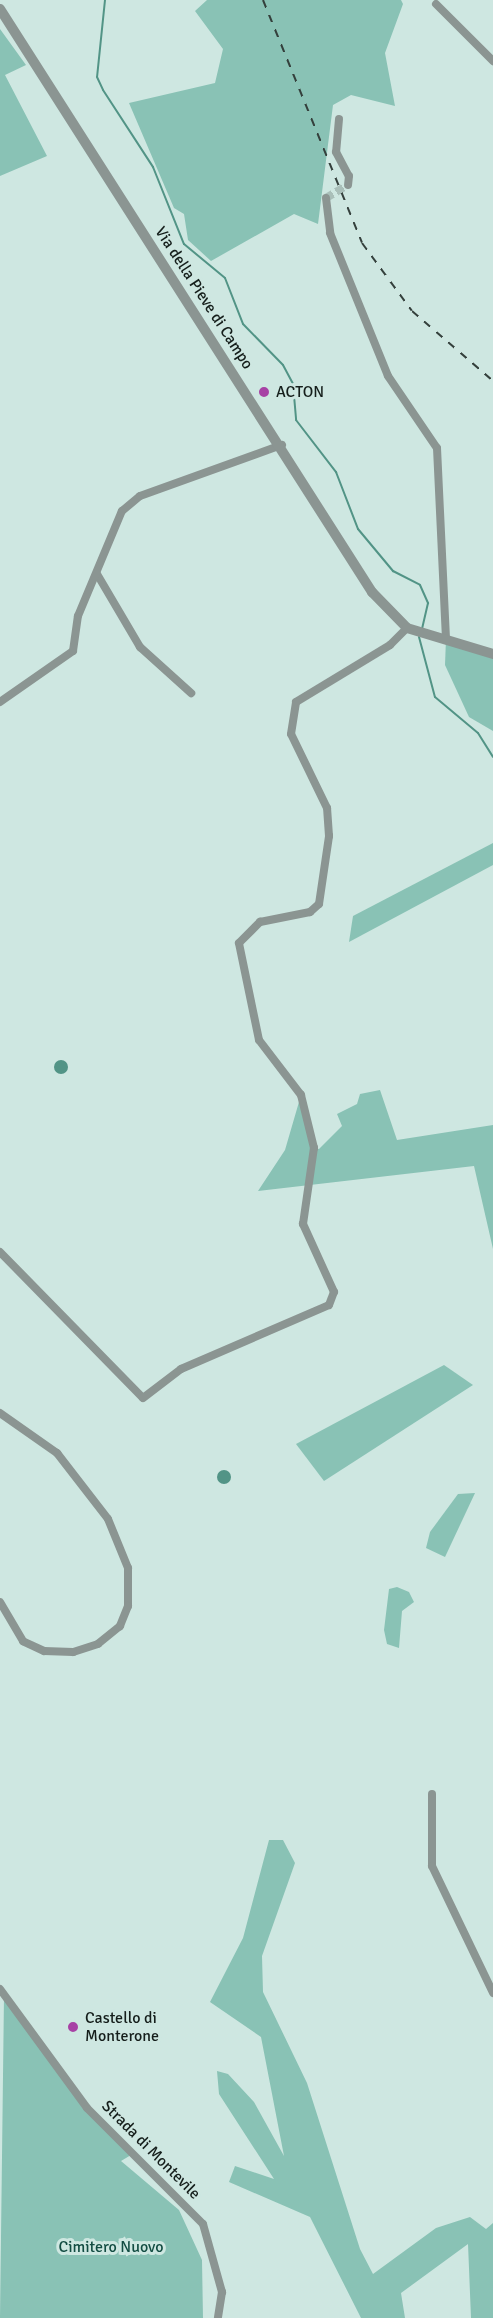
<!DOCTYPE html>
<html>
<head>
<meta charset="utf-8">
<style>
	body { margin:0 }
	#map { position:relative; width:493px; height:2318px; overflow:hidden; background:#cee7e1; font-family:Signika,sans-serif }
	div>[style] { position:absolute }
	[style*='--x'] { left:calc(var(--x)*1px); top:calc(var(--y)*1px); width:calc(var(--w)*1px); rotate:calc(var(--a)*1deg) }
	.green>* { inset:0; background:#89c2b5 }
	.water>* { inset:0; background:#529486 }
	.round { border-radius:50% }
	.stream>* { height:2px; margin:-1px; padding:0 1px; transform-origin:1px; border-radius:1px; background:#529486 }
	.minor-tunnel>* { height:8px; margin-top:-4px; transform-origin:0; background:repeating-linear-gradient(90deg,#a9bfb9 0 8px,transparent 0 12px) }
	.minor>* { height:8px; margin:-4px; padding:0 4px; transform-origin:4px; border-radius:4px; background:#8b9592 }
	.tertiary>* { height:10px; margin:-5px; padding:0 5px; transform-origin:5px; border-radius:5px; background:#8b9592 }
	.rail>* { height:2px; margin-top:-1px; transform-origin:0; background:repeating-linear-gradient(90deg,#34403c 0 8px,transparent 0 16px) }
	.dots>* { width:16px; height:16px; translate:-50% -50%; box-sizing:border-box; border:3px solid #cee7e1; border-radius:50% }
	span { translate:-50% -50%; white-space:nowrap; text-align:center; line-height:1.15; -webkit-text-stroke:6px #cee7e1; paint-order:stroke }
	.street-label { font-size:16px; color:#151e1b }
	.poi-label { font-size:16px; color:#151e1b }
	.left { translate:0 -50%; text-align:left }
	.park-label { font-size:16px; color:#124c42 }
</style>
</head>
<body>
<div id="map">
	<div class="green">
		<div style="clip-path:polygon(207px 0,401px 0,403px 4px,385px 53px,395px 106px,351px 95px,333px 105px,318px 224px,294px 214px,211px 261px,188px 240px,184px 214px,174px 208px,129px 103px,215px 83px,223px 49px,195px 11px)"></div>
		<div style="clip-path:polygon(0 29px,26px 65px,5px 75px,47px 156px,0 176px)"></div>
		<div style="clip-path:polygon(446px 639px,493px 654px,493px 731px,469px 717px,445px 665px)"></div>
		<div style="clip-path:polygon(493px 843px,493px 865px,349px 942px,353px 916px)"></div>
		<div style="clip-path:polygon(380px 1090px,397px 1140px,493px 1125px,493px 1249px,474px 1166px,258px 1191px,285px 1150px,301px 1095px,314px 1148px,319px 1149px,342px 1126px,337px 1114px,357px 1104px,360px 1094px)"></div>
		<div style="clip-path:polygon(444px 1365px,473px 1385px,324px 1481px,296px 1444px)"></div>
		<div style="clip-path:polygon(475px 1493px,445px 1557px,426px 1548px,430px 1532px,458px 1494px)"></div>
		<div style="clip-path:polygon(397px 1587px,409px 1592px,414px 1602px,402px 1611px,399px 1648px,387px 1644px,384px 1630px,389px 1589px)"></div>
		<div style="clip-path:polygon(269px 1840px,283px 1840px,295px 1863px,262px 1956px,263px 1992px,307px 2083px,360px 2249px,373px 2274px,436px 2228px,470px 2217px,486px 2229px,493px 2223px,493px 2318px,471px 2318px,468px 2244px,401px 2293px,405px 2318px,361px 2318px,310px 2217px,229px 2182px,235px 2166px,274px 2179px,219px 2094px,217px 2071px,228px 2074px,254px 2102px,284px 2156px,261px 2037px,210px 2002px,243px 1938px)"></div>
		<div style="clip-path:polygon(4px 1995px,87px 2108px,131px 2155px,121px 2161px,179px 2210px,202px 2260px,203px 2318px,0 2318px)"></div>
	</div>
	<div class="water">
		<div class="round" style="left:54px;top:1060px;width:14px;height:14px"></div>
		<div class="round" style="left:217px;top:1470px;width:14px;height:14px"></div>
	</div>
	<div class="stream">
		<div style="--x:105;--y:0;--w:77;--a:95.9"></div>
		<div style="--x:97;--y:77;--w:14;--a:65"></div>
		<div style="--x:103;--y:90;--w:92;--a:57"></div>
		<div style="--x:153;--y:167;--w:83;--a:68.1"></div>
		<div style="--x:184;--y:244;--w:53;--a:39.7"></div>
		<div style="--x:225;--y:278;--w:49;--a:68.6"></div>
		<div style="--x:243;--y:324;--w:57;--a:45.7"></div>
		<div style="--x:283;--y:365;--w:21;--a:62"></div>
		<div style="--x:293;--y:384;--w:36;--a:85"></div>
		<div style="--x:296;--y:420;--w:66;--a:52.4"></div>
		<div style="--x:336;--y:472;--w:61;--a:68.9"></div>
		<div style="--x:358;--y:529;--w:55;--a:50.2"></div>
		<div style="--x:393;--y:571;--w:30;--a:27"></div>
		<div style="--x:420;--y:585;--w:20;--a:66"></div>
		<div style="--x:428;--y:603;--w:27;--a:103"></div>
		<div style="--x:419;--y:637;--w:62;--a:75.1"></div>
		<div style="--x:435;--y:697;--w:56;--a:39.9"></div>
		<div style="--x:478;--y:733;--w:28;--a:58"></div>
	</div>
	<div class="minor-tunnel">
		<div style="--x:326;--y:198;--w:26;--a:-31"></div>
	</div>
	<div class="minor">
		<div style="--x:436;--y:4;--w:81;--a:45"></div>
		<div style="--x:339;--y:119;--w:33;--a:95"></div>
		<div style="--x:336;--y:152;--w:27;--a:62"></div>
		<div style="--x:349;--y:176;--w:9;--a:96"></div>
		<div style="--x:326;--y:198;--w:35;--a:83"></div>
		<div style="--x:330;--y:233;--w:154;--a:67.9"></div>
		<div style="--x:388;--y:376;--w:87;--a:55.8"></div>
		<div style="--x:437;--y:448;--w:191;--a:87.3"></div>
		<div style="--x:97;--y:574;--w:85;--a:59.5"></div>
		<div style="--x:140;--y:647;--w:69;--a:42"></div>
		<div style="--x:0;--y:702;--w:89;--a:-34.9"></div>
		<div style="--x:73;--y:651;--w:35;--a:-82"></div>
		<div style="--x:78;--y:616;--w:114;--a:-67.3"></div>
		<div style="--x:122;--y:511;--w:23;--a:-40"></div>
		<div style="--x:140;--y:496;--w:151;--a:-19.8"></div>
		<div style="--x:0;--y:1252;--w:204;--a:45.6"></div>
		<div style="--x:143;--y:1398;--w:48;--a:-37.3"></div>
		<div style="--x:181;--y:1369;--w:161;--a:-23.4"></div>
		<div style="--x:329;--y:1305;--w:14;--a:-69"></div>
		<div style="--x:334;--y:1292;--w:75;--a:-114.5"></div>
		<div style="--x:303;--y:1224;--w:77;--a:-81.8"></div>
		<div style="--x:314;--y:1148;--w:55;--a:-103.8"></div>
		<div style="--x:301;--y:1095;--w:69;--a:-127.4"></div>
		<div style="--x:259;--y:1040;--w:99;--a:-101.7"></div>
		<div style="--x:239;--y:943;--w:30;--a:-45"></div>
		<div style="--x:260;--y:922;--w:51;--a:-11.3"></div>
		<div style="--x:310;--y:912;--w:12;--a:-42"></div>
		<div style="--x:319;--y:904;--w:69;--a:-81.6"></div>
		<div style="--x:329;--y:836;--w:28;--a:-94"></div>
		<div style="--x:327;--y:808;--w:82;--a:-115.9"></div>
		<div style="--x:291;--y:734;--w:32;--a:-81"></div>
		<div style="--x:296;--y:702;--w:110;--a:-31.2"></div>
		<div style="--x:390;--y:645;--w:24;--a:-45"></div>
		<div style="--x:0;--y:1413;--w:70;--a:35.1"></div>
		<div style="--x:57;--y:1453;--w:83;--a:52.3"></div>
		<div style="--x:108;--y:1519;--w:53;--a:67.8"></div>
		<div style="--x:128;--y:1568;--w:38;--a:90"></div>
		<div style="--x:128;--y:1606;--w:22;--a:112"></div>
		<div style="--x:120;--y:1626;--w:28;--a:141"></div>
		<div style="--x:98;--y:1644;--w:26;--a:162"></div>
		<div style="--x:73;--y:1652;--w:29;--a:-178"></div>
		<div style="--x:44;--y:1651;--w:23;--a:-155"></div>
		<div style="--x:23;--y:1641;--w:45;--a:-120.5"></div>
		<div style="--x:432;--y:1794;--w:72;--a:90"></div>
		<div style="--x:432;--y:1866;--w:141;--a:64.3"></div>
		<div style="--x:0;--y:1989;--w:147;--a:53.8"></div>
		<div style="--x:87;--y:2108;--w:164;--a:45"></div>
		<div style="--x:203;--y:2224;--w:71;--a:74.4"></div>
		<div style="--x:222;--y:2292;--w:26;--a:99"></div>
	</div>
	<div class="tertiary">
		<div style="--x:0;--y:9;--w:692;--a:57.46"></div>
		<div style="--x:372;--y:592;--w:50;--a:45.8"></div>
		<div style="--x:407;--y:628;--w:90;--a:16.8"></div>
	</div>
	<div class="rail">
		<div style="--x:263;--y:0;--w:262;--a:67.8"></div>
		<div style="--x:362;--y:243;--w:84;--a:53.7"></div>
		<div style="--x:412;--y:311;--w:107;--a:40.8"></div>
	</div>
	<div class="dots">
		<div style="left:264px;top:392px;background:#a741a5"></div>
		<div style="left:73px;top:2027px;background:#a741a5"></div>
	</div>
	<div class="street-label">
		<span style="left:204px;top:298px;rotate:57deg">Via della Pieve di Campo</span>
		<span style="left:151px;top:2150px;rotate:45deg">Strada di Montevile</span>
	</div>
	<div class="poi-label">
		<span class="left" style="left:276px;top:392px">ACTON</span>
		<span class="left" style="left:85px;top:2027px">Castello di<br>Monterone</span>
	</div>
	<div class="park-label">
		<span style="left:111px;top:2247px">Cimitero Nuovo</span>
	</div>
</div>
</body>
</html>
